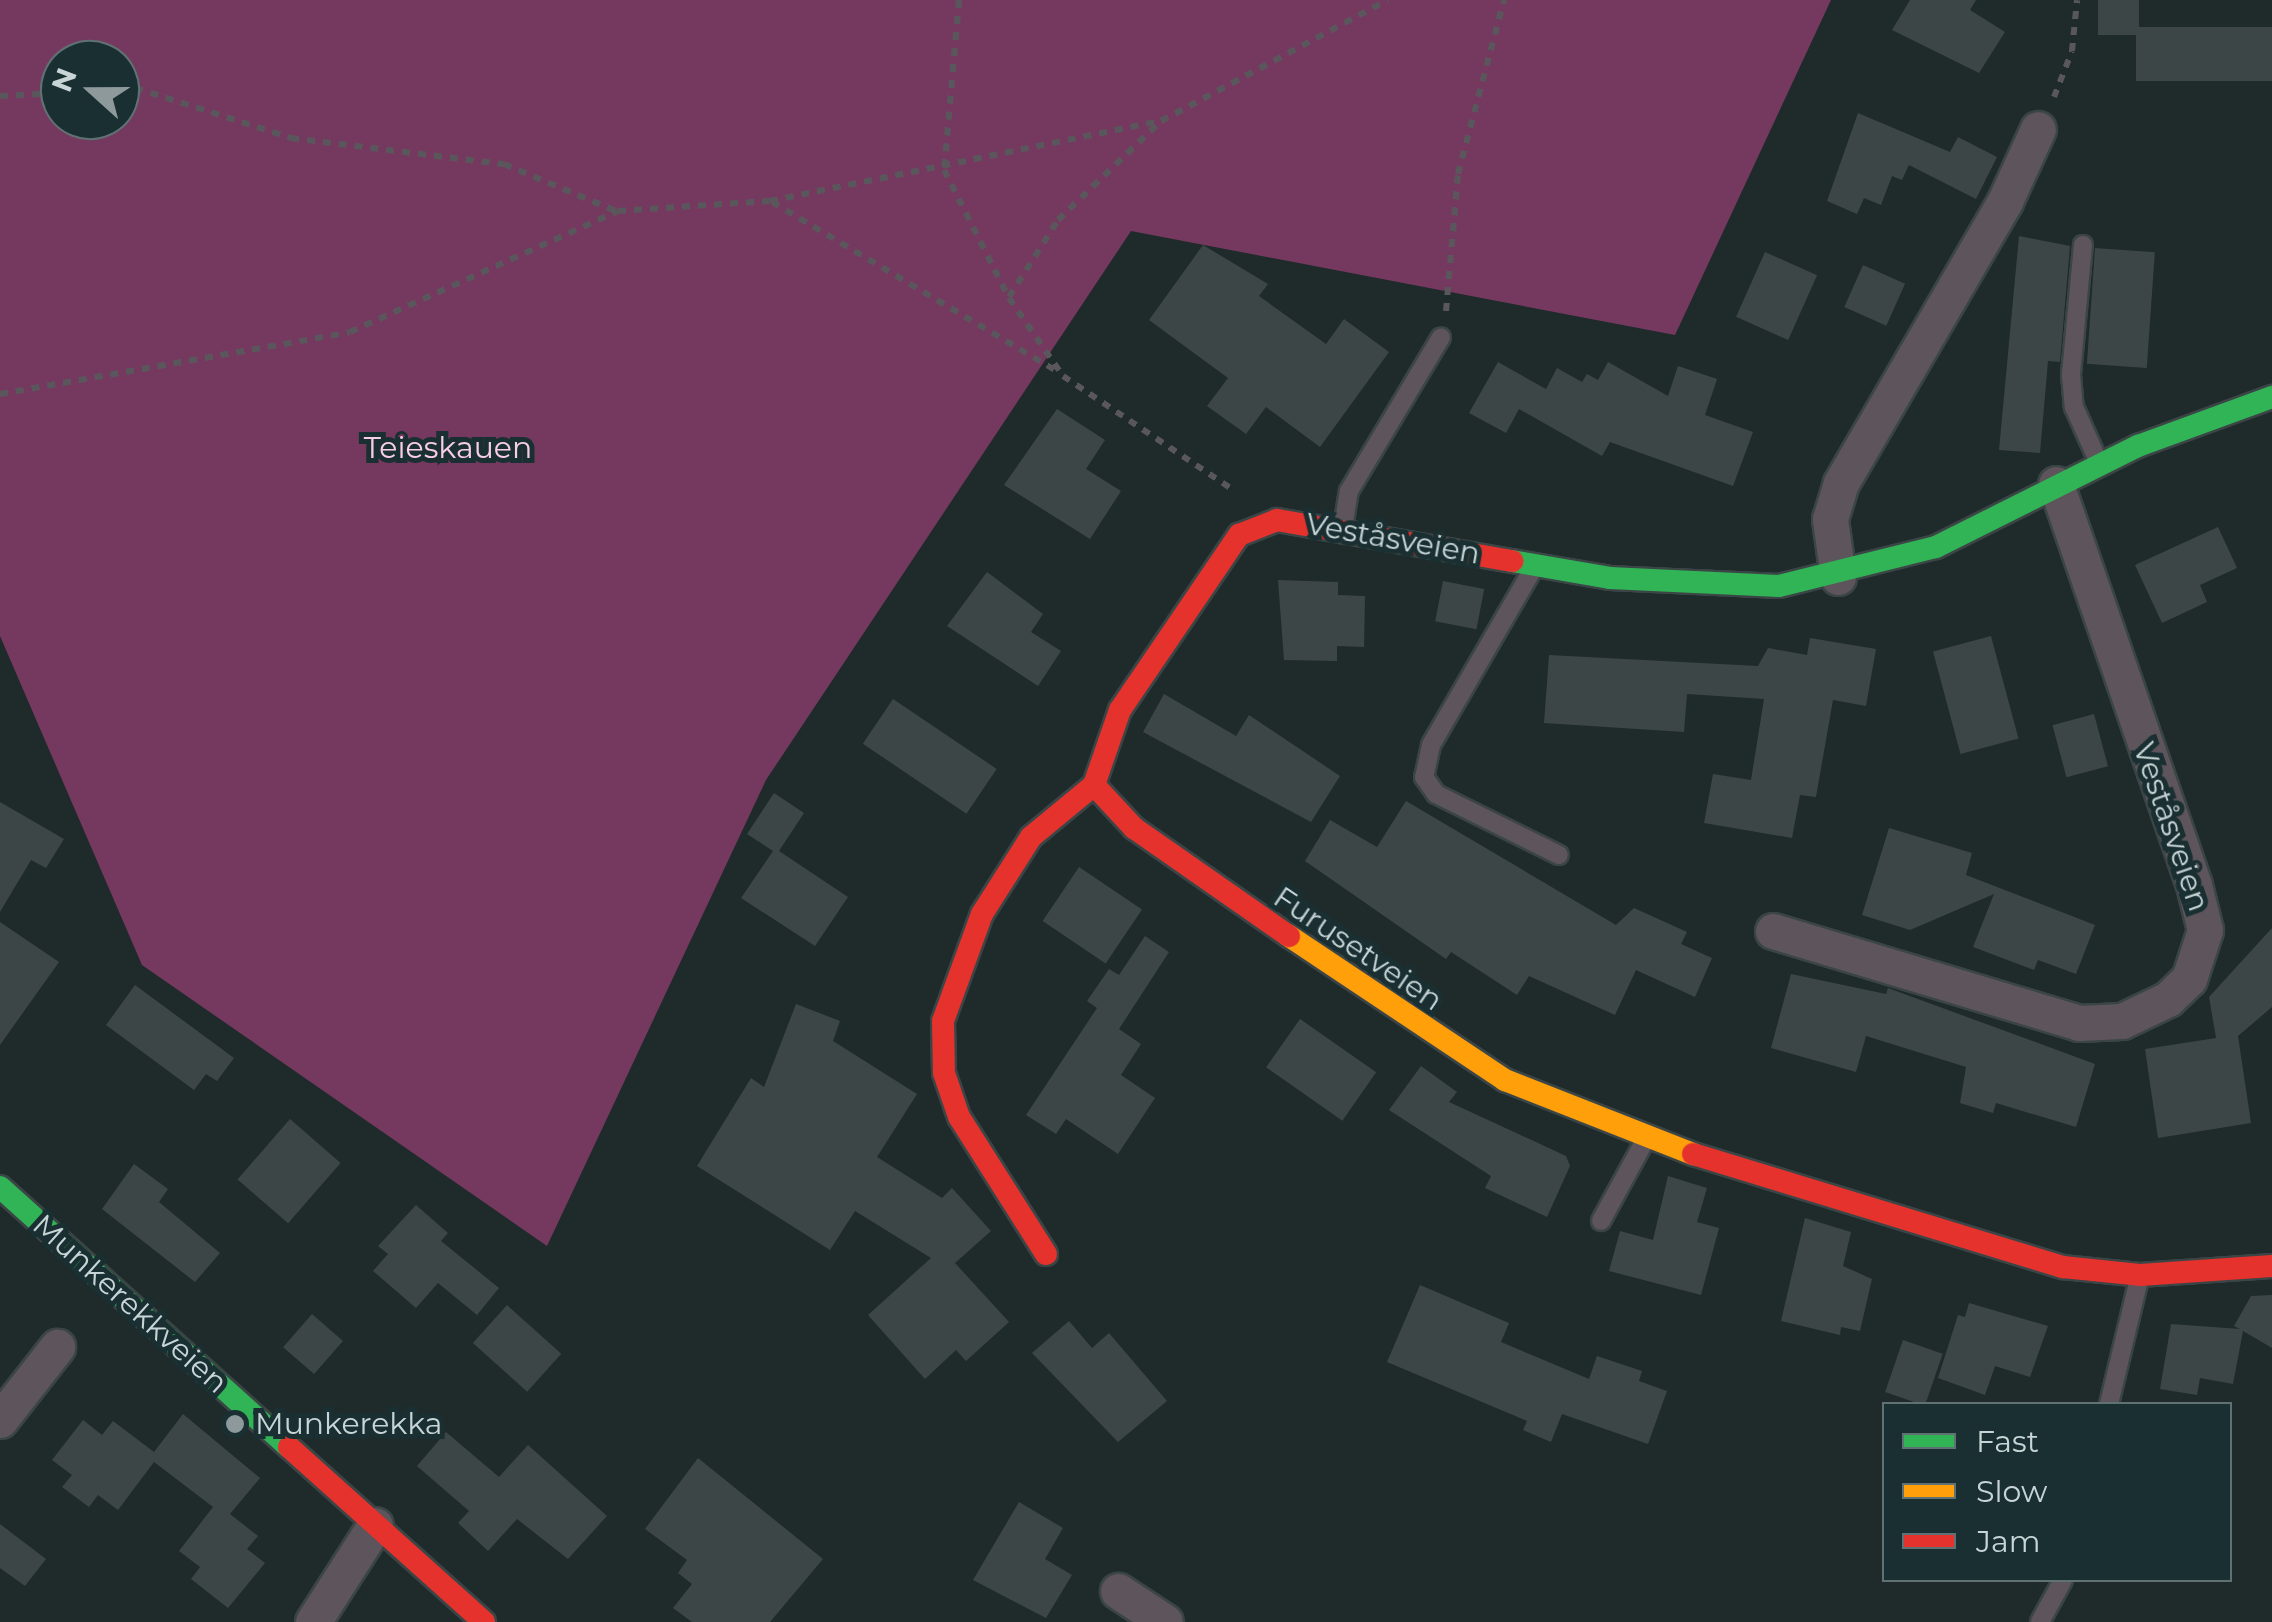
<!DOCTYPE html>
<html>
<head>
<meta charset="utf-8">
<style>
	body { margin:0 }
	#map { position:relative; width:2272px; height:1622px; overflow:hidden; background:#1f2a2b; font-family:Montserrat,sans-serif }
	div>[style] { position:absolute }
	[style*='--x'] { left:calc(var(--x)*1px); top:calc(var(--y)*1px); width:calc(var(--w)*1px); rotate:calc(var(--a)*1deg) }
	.forest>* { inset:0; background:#753960 }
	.building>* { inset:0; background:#3c4647; transform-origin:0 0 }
	.path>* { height:6px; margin-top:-3px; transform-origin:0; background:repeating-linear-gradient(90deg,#59575b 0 8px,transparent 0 16px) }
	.roads { filter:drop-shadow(2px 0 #3b4546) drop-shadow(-2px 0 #3b4546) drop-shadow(0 2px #3b4546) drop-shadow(0 -2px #3b4546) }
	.lane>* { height:18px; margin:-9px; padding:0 9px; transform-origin:9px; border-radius:9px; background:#5d555b }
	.street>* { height:35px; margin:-17.5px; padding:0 17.5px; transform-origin:17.5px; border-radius:17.5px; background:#5d555b }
	.fast>* { height:22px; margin:-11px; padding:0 11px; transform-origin:11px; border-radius:11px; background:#30b455 }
	.slow>* { height:22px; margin:-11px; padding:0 11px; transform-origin:11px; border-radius:11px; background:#ff9f0a }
	.jam>* { height:22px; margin:-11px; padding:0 11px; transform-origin:11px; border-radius:11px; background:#e5322d }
	.dots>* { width:28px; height:28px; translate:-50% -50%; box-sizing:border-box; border:5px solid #192f31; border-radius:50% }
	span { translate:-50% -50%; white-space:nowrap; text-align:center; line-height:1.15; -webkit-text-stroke:10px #192f31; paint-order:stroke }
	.park-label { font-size:30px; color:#f8cde6 }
	.street-label { font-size:30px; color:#c8d5d6 }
	.poi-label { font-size:30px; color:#c8d5d6 }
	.left { translate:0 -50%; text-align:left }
	.legend { position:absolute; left:1882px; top:1402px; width:350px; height:180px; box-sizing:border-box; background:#192f31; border:2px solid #5f7173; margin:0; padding:12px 18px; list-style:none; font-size:30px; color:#c8d5d6 }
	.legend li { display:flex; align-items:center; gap:20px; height:50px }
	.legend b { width:50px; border:2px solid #5f7173 }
	.north { position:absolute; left:40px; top:40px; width:100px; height:100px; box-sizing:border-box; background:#192f31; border:2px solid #5f7173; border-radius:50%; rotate:291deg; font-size:28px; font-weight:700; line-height:40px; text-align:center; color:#c8d5d6 }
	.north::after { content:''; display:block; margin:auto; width:35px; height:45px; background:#8d999a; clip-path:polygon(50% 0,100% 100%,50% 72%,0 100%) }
</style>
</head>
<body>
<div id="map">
	<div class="forest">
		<div style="clip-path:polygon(evenodd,0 0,1831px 0,1675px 335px,1131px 231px,766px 780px,547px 1246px,142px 965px,0 636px,0 0,60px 60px,120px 60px,120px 120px,60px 120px,60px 60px)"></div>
	</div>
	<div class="building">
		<div style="clip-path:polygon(1910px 0,1976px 0,1970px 10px,2005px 32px,1979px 73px,1892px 30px)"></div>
		<div style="left:2098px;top:0;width:41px;height:35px"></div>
		<div style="left:2272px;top:27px;width:54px;height:136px;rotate:90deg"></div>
		<div style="clip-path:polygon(1858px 113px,1950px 152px,1958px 137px,1997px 157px,1976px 199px,1909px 165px,1902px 180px,1892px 176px,1881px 205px,1864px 198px,1857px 214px,1827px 201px)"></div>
		<div style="clip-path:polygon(2019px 236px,2070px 246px,2060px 362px,2048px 361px,2040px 453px,1999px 450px)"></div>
		<div style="clip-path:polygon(1203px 245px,1268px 284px,1259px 296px,1326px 344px,1344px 319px,1389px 352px,1320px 447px,1266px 407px,1246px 434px,1207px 406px,1228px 378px,1149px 320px)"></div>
		<div style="left:2095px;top:248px;width:60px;height:116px;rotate:4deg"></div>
		<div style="left:1765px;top:252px;width:57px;height:71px;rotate:24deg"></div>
		<div style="left:1863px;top:265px;width:46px;height:46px;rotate:24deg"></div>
		<div style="clip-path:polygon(1498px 362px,1546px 389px,1557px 368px,1582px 382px,1587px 374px,1598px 380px,1608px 362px,1668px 396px,1678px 366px,1717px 379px,1705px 415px,1753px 432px,1733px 486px,1610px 442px,1602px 456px,1519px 409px,1506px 433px,1469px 413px)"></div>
		<div style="clip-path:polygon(1057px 409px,1105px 440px,1086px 469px,1121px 491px,1090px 539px,1004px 485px)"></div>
		<div style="clip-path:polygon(2218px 527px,2237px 568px,2200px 585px,2207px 602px,2162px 623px,2135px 565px)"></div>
		<div style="clip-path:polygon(987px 572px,1043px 614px,1031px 632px,1061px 651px,1038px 686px,947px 626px)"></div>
		<div style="clip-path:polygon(1278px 580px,1338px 582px,1338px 595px,1365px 596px,1364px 647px,1337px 646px,1337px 661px,1284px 660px)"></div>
		<div style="left:1443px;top:581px;width:42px;height:41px;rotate:11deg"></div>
		<div style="left:1991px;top:636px;width:106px;height:60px;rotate:75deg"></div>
		<div style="clip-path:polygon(1810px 638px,1876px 649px,1866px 706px,1833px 700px,1816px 797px,1800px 795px,1792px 838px,1704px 823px,1713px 774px,1751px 780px,1764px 699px,1687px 694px,1684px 732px,1544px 723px,1549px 655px,1758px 666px,1768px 648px,1807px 655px)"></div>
		<div style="clip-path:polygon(1164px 694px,1236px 736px,1249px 715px,1340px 776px,1311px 822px,1143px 732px)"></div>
		<div style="left:893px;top:699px;width:125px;height:54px;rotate:34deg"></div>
		<div style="left:2094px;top:714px;width:54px;height:43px;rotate:75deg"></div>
		<div style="clip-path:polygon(774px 793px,804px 813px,779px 851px,848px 897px,815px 946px,741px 898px,773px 851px,747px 834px)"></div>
		<div style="clip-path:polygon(1406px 801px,1616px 925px,1634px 908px,1687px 932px,1681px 944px,1712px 958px,1695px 997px,1636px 970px,1615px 1015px,1529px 976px,1517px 995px,1451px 952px,1446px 959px,1305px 861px,1330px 820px,1377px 847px)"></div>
		<div style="clip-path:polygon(0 802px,64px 839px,46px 868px,31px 860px,0 912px)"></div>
		<div style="clip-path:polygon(1889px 828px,1972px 853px,1966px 875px,2095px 925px,2076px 974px,2038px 960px,2034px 970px,1973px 947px,1994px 894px,1910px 930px,1862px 915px)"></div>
		<div style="left:1079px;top:867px;width:76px;height:65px;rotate:34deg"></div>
		<div style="clip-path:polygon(0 922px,59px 962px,0 1045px)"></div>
		<div style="clip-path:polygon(2272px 928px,2272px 1007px,2238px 1036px,2251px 1123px,2158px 1138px,2145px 1049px,2216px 1038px,2209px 997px)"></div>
		<div style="clip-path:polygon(1145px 936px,1169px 952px,1119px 1029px,1141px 1044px,1121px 1075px,1155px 1098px,1118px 1154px,1066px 1119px,1056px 1134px,1026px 1115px,1097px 1008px,1087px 1001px,1109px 969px,1119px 975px)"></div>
		<div style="clip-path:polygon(1791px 974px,1886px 994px,1888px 988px,2095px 1064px,2076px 1127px,1996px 1103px,1993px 1113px,1960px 1103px,1966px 1067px,1866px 1036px,1856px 1072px,1771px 1048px)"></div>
		<div style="clip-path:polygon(135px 985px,234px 1058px,217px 1081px,206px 1074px,194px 1090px,106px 1025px)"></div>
		<div style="clip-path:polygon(796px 1004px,840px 1021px,833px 1041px,917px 1094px,877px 1157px,942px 1198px,952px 1188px,991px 1231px,955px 1263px,1009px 1322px,966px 1361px,956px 1350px,925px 1379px,868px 1315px,931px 1258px,855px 1211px,830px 1250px,697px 1166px,751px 1078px,764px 1087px)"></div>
		<div style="left:1300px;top:1019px;width:93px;height:59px;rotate:35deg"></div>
		<div style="clip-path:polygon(1421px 1066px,1457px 1092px,1449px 1102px,1566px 1156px,1570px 1166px,1547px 1217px,1485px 1188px,1491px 1176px,1389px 1110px)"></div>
		<div style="left:290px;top:1119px;width:67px;height:80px;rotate:41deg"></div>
		<div style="clip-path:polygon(134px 1164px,168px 1189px,159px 1202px,220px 1253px,195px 1282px,102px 1209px)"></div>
		<div style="clip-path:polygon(1668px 1176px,1707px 1188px,1697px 1222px,1719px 1228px,1701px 1295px,1609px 1271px,1620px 1231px,1653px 1240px)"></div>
		<div style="clip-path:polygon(416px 1205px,448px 1233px,441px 1241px,499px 1288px,477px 1315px,438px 1283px,416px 1308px,373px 1271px,388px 1254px,378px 1246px)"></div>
		<div style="clip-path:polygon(1805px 1218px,1851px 1232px,1843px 1266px,1872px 1279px,1860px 1331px,1841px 1327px,1840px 1335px,1781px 1321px)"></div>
		<div style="clip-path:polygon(1420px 1285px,1509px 1323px,1501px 1342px,1589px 1379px,1597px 1356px,1642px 1371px,1639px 1381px,1667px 1391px,1648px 1444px,1562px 1414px,1551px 1442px,1523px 1430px,1527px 1421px,1387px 1362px)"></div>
		<div style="clip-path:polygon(2272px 1295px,2272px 1348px,2243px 1331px,2233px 1384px,2200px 1378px,2197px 1395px,2160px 1389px,2171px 1324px,2240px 1329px,2234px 1326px,2251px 1296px)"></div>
		<div style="clip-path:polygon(1969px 1303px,2048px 1326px,2030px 1377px,1995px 1366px,1985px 1395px,1938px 1378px,1958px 1315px,1965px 1317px)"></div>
		<div style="left:507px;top:1305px;width:73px;height:51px;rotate:42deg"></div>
		<div style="left:312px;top:1314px;width:41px;height:44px;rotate:41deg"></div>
		<div style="clip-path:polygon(1069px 1321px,1092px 1348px,1109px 1333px,1167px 1401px,1118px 1442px,1032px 1353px)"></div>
		<div style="left:1903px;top:1340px;width:42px;height:55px;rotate:19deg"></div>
		<div style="clip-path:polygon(183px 1414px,260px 1478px,230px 1514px,258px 1536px,247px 1549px,265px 1563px,228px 1608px,191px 1579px,200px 1567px,179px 1551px,213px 1507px,154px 1462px,118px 1510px,98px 1495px,89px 1507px,62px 1487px,72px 1475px,52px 1460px,83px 1420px,102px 1435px,113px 1421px,154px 1452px)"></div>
		<div style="clip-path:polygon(446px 1432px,499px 1477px,528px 1445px,607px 1516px,568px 1559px,517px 1519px,488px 1551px,458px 1523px,469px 1511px,417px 1466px)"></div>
		<div style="clip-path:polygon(698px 1458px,823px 1559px,770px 1622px,692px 1622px,673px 1608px,692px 1584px,678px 1573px,687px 1560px,645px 1529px)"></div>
		<div style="clip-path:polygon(1019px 1502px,1063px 1528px,1045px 1559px,1072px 1575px,1046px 1618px,973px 1580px)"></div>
		<div style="clip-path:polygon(0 1524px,46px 1559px,25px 1586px,0 1568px)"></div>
	</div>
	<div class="path">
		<div style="--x:959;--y:0;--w:171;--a:95"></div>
		<div style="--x:944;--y:170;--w:144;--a:63.1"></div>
		<div style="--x:1009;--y:298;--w:95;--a:55.3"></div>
		<div style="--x:1063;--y:376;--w:205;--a:33.8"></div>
		<div style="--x:120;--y:83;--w:180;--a:17.8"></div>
		<div style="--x:291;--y:138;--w:215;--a:7"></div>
		<div style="--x:504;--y:164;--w:121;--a:22.8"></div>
		<div style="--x:0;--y:96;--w:60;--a:-2.9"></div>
		<div style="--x:2054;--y:97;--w:49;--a:-68.6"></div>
		<div style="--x:2072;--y:51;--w:51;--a:-84.4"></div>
		<div style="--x:772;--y:202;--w:333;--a:30.7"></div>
		<div style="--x:1009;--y:297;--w:91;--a:-57.5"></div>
		<div style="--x:1058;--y:220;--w:141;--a:-43.9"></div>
		<div style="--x:1446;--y:311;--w:138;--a:-85"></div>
		<div style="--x:1458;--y:174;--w:180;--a:-75.2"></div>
		<div style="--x:0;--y:394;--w:355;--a:-10"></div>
		<div style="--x:350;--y:332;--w:294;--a:-24.3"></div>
		<div style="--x:618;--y:211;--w:152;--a:-3.8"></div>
		<div style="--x:770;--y:201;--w:399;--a:-11.6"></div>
		<div style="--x:1161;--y:121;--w:257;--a:-28.1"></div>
	</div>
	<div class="roads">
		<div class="lane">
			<div style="--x:2083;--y:245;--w:131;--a:95.3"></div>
			<div style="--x:2071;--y:375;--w:32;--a:85"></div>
			<div style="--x:2074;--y:407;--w:61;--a:65.9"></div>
			<div style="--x:1343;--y:528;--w:37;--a:-81"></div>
			<div style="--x:1349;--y:491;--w:179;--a:-59.1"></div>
			<div style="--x:1533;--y:569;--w:203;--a:120.1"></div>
			<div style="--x:1431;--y:745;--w:33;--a:102"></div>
			<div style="--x:1424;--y:777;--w:21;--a:55"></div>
			<div style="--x:1436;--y:794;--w:137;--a:26.4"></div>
			<div style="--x:1601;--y:1221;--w:88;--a:-61.4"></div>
			<div style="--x:2109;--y:1404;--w:129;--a:-76.5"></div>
			<div style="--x:2040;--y:1622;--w:48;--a:-61.3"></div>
		</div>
		<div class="street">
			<div style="--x:1838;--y:577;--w:59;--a:-97.9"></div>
			<div style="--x:1830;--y:519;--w:38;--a:-73"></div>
			<div style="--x:1841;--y:483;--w:326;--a:-59.8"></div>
			<div style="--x:2005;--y:201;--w:79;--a:-65.4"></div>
			<div style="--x:1773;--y:931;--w:320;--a:16.7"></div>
			<div style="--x:2079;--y:1023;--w:43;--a:-2.7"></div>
			<div style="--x:2122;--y:1021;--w:51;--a:-25.6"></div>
			<div style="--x:2168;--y:999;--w:29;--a:-44"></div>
			<div style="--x:2189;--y:979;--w:52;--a:-71.9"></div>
			<div style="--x:2205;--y:930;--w:46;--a:-103.7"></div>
			<div style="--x:2194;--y:885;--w:424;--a:-109"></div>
			<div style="--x:0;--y:1420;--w:93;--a:-52"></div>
			<div style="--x:1118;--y:1591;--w:56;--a:33.4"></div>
			<div style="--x:313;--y:1622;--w:115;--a:-57.4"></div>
		</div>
		<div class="fast">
			<div style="--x:1512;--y:561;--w:99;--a:9.8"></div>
			<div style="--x:1610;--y:578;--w:169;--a:2.7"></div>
			<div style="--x:1779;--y:586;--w:162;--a:-14"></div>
			<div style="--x:1936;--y:547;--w:226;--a:-26.6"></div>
			<div style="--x:2138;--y:446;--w:143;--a:-20.1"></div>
			<div style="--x:0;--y:1187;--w:389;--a:42"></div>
		</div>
		<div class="slow">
			<div style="--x:1289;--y:936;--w:260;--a:33.7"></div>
			<div style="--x:1505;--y:1080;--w:202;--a:21.5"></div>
		</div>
		<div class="jam">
			<div style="--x:1094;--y:785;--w:79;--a:-70.9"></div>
			<div style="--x:1120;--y:710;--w:212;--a:-55.8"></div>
			<div style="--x:1239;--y:535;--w:41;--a:-21.5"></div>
			<div style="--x:1277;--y:520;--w:239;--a:9.9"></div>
			<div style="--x:1693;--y:1154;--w:387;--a:17"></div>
			<div style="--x:2063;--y:1267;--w:77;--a:5.9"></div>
			<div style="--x:2140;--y:1275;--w:132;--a:-3.9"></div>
			<div style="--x:1046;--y:1254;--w:162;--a:-122.4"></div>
			<div style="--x:959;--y:1117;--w:46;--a:-108.8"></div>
			<div style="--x:944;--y:1073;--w:52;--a:-91.1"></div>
			<div style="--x:943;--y:1021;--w:114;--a:-70"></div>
			<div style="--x:982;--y:914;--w:91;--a:-57.5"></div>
			<div style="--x:1031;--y:837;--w:82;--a:-39.5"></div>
			<div style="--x:1094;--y:785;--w:59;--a:47.1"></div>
			<div style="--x:1134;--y:828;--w:189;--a:34.9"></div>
			<div style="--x:289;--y:1447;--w:262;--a:41.9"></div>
		</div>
	</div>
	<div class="dots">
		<div style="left:235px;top:1424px;background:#8d999a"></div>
	</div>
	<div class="park-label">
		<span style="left:448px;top:448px">Teieskauen</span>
	</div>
	<div class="street-label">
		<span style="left:1393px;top:539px;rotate:10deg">Veståsveien</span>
		<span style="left:2171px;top:827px;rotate:71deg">Veståsveien</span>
		<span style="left:1358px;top:949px;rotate:34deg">Furusetveien</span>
		<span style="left:130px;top:1304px;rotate:42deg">Munkerekkveien</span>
	</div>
	<div class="poi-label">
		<span class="left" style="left:255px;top:1424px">Munkerekka</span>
	</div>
	<ul class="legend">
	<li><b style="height:12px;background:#30b455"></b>Fast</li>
	<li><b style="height:12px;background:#ff9f0a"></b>Slow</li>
	<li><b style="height:12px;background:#e5322d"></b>Jam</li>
	</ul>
	<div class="north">N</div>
</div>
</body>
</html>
